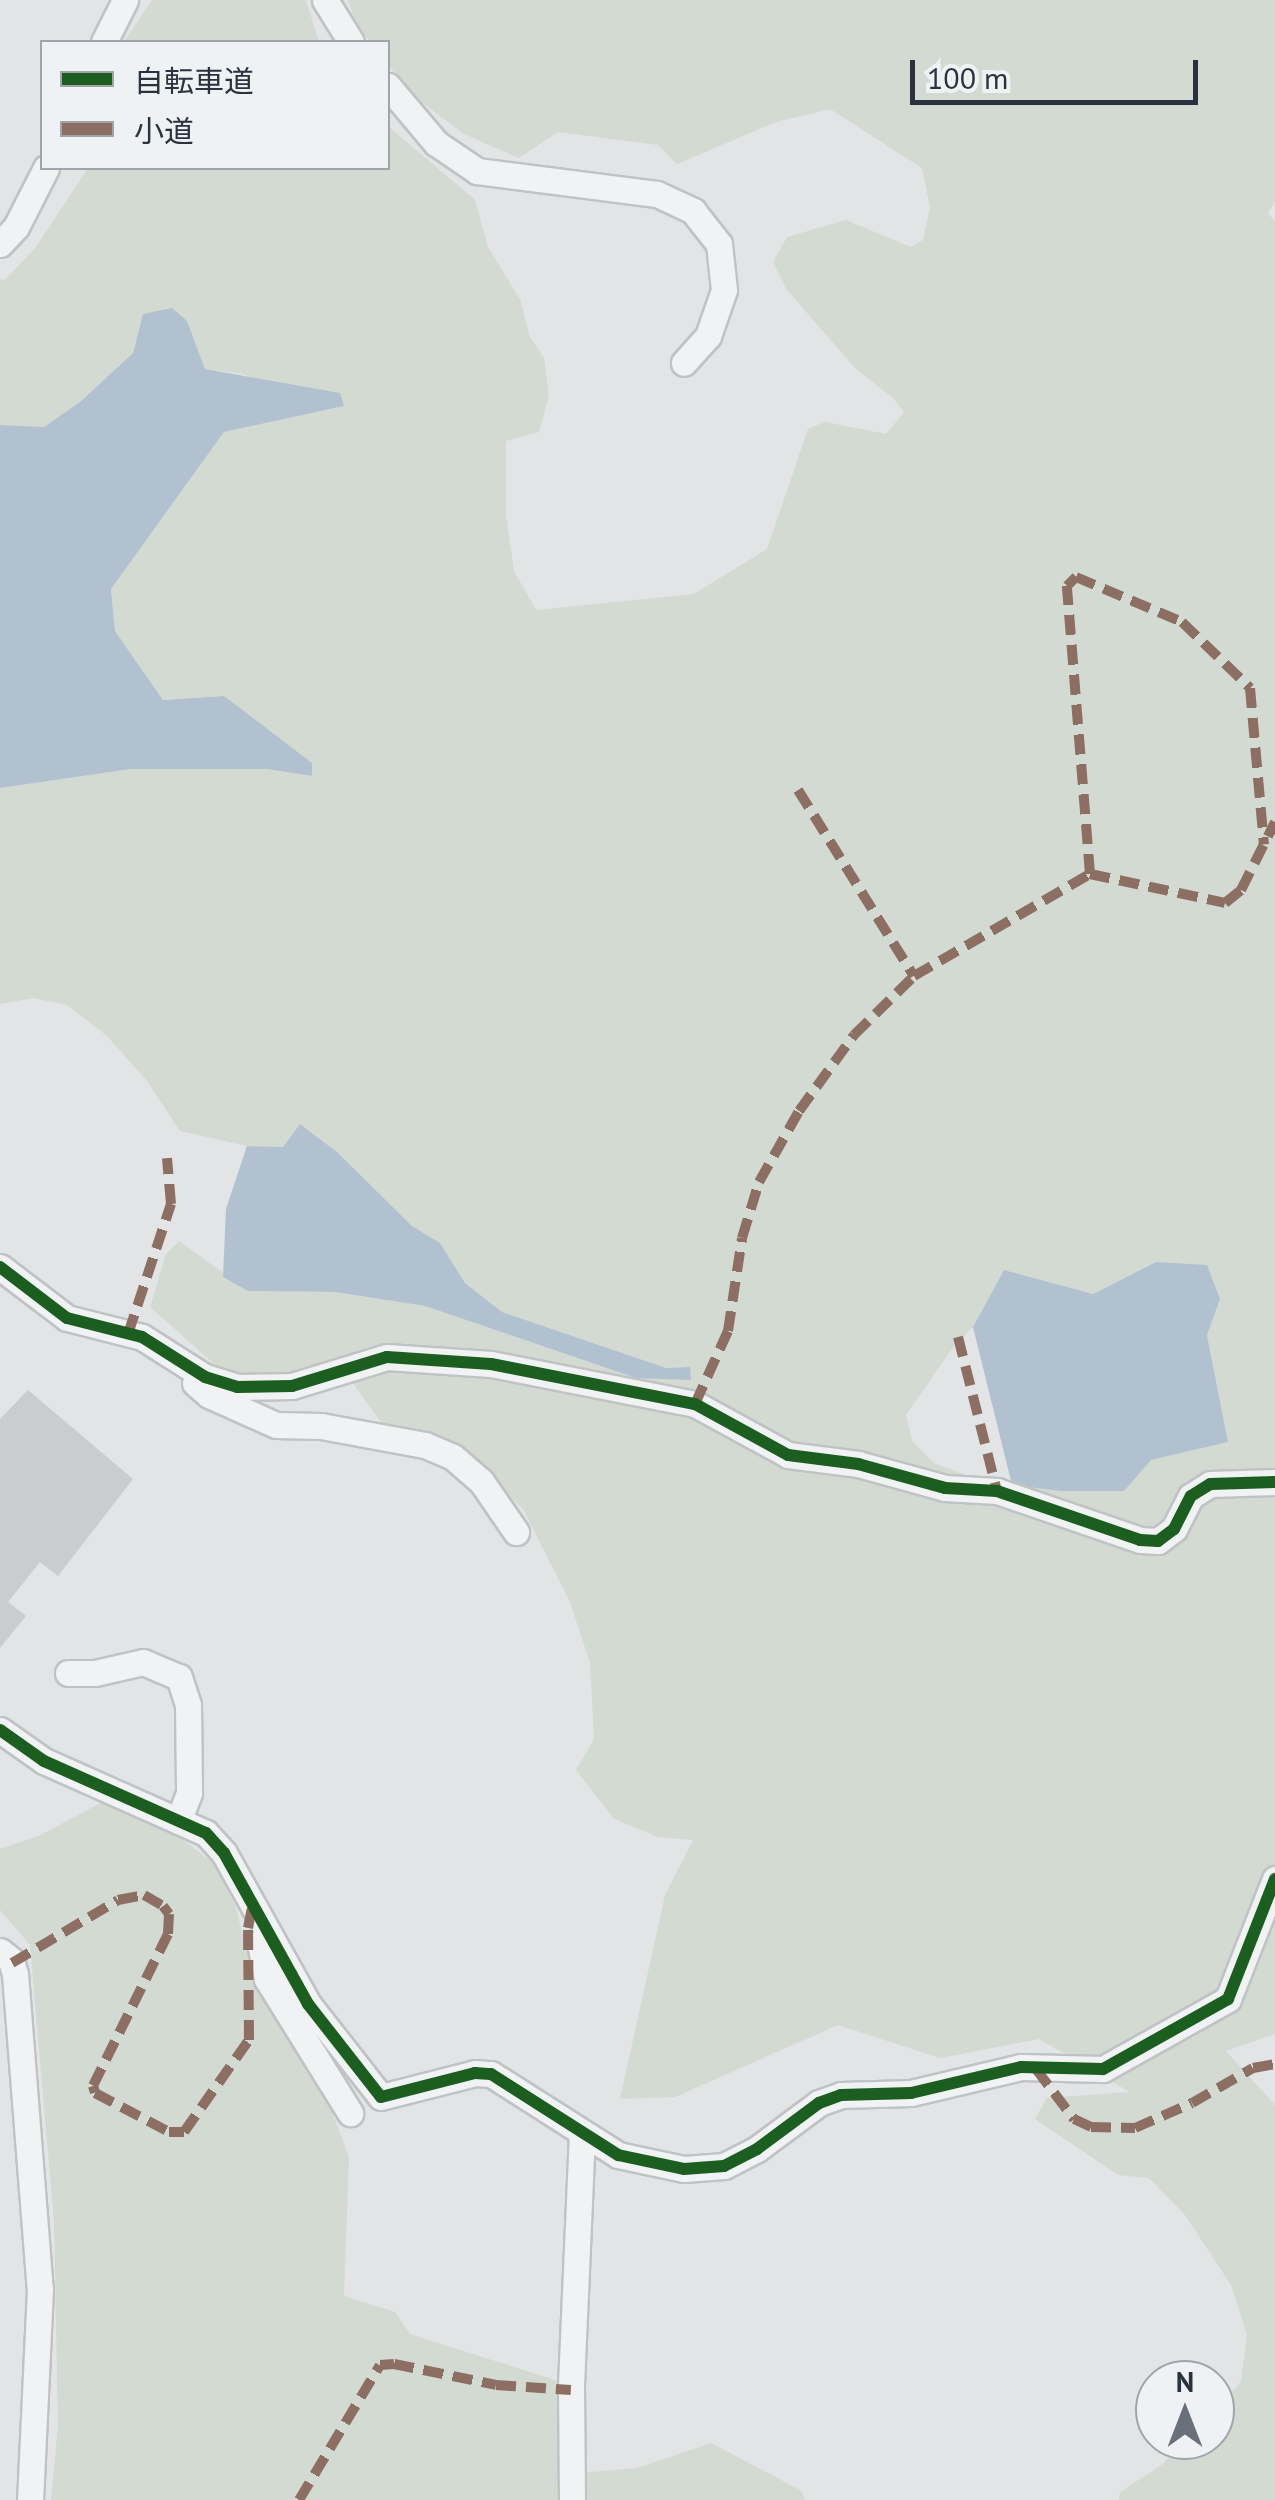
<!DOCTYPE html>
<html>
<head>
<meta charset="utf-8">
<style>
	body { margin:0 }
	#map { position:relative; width:1275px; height:2500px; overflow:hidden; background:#e2e4e6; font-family:"PT Sans","Noto Sans JP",sans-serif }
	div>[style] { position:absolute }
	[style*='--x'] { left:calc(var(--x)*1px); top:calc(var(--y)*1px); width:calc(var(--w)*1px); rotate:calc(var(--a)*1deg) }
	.green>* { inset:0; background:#d3dad2 }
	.water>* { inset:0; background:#b2c1cf }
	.building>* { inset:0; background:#caccce }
	.roads { filter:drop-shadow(2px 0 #c0c2c4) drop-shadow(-2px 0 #c0c2c4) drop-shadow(0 2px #c0c2c4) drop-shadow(0 -2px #c0c2c4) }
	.minor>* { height:25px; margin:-12.5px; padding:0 12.5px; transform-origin:12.5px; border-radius:12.5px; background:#f0f2f3 }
	.quiet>* { height:10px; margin-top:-5px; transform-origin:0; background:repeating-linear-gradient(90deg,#8d6e63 0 20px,transparent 0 30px) }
	.cycleway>* { height:12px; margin:-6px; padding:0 6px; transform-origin:6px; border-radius:6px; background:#1b5e20 }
	span { translate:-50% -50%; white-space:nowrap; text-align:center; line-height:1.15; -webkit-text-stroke:8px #eff2f5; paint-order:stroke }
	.legend { position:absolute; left:40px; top:40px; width:350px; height:130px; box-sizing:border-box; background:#eff2f5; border:2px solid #a0a5ac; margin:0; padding:12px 18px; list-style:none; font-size:30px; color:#2a323e }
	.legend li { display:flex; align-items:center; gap:20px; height:50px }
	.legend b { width:50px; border:2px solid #a0a5ac }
	.north { position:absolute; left:1135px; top:2360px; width:100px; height:100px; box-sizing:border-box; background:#eff2f5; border:2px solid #a0a5ac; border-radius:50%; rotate:0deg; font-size:28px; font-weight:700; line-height:40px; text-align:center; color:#2a323e }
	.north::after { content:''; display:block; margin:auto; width:35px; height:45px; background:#6a7079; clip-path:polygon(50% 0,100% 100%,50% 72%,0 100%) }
	.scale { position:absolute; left:910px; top:60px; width:288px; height:45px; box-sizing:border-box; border:5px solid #2a323e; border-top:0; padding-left:12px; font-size:30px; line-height:35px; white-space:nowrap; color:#2a323e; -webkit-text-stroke:8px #eff2f5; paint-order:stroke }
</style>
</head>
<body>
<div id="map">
	<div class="green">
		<div style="clip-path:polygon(152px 0,306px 0,319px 42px,124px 42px)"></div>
		<div style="clip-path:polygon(evenodd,348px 0,1275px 0,1275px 201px,1268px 213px,1275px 222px,1275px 2034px,1226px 2051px,1275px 2105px,1275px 2500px,1119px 2500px,1120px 2492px,1160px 2466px,1188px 2440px,1215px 2440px,1215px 2414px,1241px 2381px,1247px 2335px,1231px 2285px,1185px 2215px,1149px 2178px,1118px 2175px,1035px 2119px,1047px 2098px,1130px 2092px,1039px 2039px,940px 2058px,838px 2025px,675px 2097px,620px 2099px,665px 1895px,693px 1840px,658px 1837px,614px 1819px,576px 1770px,594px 1739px,590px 1663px,570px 1602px,523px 1509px,455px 1444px,418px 1429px,383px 1425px,345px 1372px,232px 1380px,150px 1307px,166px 1254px,179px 1241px,248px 1291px,335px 1292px,425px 1306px,636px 1378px,690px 1367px,666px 1368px,502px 1312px,465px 1283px,440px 1243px,412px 1226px,337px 1152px,300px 1124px,283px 1147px,247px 1146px,180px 1131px,147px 1081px,107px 1036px,67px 1005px,33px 998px,0 1004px,0 788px,131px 769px,267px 769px,311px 776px,224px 696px,163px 700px,115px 631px,111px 589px,224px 432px,344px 406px,242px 374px,205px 369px,187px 321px,143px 314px,133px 353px,80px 402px,44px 427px,0 425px,0 279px,5px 280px,36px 247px,88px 168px,388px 168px,388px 126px,475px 200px,488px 247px,521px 301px,529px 335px,544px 358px,549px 396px,539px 432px,506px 441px,506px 515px,514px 571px,536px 610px,694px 594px,767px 549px,808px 429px,825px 422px,886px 434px,904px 412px,893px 398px,855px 368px,787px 290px,773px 262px,787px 237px,846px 220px,911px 247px,923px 240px,930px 207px,922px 168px,830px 109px,776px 122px,677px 164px,658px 145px,558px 132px,519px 158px,464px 134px,415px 97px,388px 65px,388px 42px,370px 42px,354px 18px,348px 0,1156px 1262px,1220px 1299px,1207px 1335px,1228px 1442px,1151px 1460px,1060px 1491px,982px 1481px,934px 1463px,912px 1441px,906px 1415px,954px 1346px,973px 1327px,1004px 1270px,1093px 1294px,1156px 1262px)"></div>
		<div style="clip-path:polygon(102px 1802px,170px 1830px,216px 1865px,236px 1908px,250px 1965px,333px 2114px,349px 2157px,344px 2296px,395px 2312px,410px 2334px,558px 2381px,573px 2416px,579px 2473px,637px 2468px,711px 2443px,800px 2490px,806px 2500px,51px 2500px,58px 2425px,54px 2222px,30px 1945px,0 1910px,0 1849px,41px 1835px)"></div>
	</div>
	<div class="water">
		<div style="clip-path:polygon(172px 308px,187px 321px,205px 369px,340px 393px,344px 406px,224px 432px,111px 589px,115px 631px,163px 700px,224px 696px,312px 763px,312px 776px,267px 769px,131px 769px,0 788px,0 425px,44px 427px,80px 402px,133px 353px,143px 314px)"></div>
		<div style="clip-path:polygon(300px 1124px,337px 1152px,412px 1226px,440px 1243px,465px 1283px,502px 1312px,666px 1368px,690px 1367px,691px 1380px,636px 1378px,425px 1306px,335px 1292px,248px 1291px,223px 1277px,226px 1209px,247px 1146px,283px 1147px)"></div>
		<div style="clip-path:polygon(1156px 1262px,1207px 1265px,1220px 1299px,1207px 1335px,1228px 1442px,1151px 1460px,1124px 1491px,1060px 1491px,1012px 1485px,973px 1327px,1004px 1270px,1093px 1294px)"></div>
	</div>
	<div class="building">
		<div style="clip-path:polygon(28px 1390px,133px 1479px,58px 1576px,40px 1562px,8px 1602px,26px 1616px,0 1648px,0 1419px)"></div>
	</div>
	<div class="roads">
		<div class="minor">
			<div style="--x:325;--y:0;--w:49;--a:58.2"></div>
			<div style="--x:104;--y:42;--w:47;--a:-63.4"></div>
			<div style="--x:388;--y:86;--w:75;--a:49.9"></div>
			<div style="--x:436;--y:143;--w:50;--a:34.3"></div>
			<div style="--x:477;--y:171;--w:181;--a:7.3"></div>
			<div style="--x:657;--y:194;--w:40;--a:25"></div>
			<div style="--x:693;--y:211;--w:42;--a:51.8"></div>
			<div style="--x:719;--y:244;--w:46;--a:83.8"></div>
			<div style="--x:724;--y:290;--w:49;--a:109.2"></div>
			<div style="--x:708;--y:336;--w:36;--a:132"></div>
			<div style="--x:0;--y:244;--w:23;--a:-47"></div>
			<div style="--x:16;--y:227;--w:66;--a:-63"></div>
			<div style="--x:0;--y:1267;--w:84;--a:37.3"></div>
			<div style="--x:67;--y:1318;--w:77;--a:14.2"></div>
			<div style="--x:142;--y:1337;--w:75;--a:32.4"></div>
			<div style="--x:205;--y:1377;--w:34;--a:17"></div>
			<div style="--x:237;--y:1387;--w:55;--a:-1"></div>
			<div style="--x:292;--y:1386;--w:99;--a:-17"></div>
			<div style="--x:387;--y:1357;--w:104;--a:3.9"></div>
			<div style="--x:491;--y:1364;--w:208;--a:11.1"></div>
			<div style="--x:695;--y:1404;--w:106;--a:28.7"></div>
			<div style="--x:788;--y:1455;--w:71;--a:7.3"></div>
			<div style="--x:858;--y:1464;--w:90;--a:15.4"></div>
			<div style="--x:945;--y:1488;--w:52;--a:3.3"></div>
			<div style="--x:997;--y:1491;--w:151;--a:18.9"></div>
			<div style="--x:1140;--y:1540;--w:18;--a:3"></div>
			<div style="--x:1158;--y:1541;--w:20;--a:-37"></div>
			<div style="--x:1174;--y:1529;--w:37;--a:-63"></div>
			<div style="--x:1191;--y:1496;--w:22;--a:-32"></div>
			<div style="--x:1210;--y:1484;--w:65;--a:-1.8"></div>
			<div style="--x:195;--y:1383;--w:18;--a:41"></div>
			<div style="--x:209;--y:1395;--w:73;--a:24.1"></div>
			<div style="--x:276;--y:1425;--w:45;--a:1.3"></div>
			<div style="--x:321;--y:1426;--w:106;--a:10.4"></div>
			<div style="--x:425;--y:1445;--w:30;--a:23"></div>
			<div style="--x:453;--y:1457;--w:37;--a:41"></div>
			<div style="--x:481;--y:1481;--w:62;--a:55.5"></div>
			<div style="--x:68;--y:1673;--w:27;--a:0"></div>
			<div style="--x:95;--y:1673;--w:49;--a:-12.9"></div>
			<div style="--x:143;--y:1662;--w:39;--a:23"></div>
			<div style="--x:179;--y:1677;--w:29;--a:72"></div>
			<div style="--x:188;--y:1705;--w:88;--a:89.3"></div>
			<div style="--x:189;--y:1793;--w:30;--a:111"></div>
			<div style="--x:0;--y:1730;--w:54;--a:35.2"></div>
			<div style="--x:44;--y:1761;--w:177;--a:24"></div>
			<div style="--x:206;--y:1833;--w:27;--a:48"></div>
			<div style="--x:224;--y:1853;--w:173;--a:60.9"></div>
			<div style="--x:308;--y:2004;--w:118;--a:51.9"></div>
			<div style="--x:381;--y:2097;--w:97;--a:-14.3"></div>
			<div style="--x:475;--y:2073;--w:16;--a:4"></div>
			<div style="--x:491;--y:2074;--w:151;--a:32.5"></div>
			<div style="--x:618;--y:2155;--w:67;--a:12"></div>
			<div style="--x:684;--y:2169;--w:40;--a:-4.3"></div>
			<div style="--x:724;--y:2166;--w:37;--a:-27"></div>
			<div style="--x:757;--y:2149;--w:77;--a:-36.6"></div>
			<div style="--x:819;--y:2103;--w:23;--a:-20"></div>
			<div style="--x:841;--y:2095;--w:70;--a:-1.6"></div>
			<div style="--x:911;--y:2093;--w:113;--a:-13.3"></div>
			<div style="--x:1021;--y:2067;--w:82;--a:1.4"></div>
			<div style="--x:1103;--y:2069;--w:143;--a:-29.2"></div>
			<div style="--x:1228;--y:1999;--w:129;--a:-68.6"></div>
			<div style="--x:269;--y:1935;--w:12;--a:138"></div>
			<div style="--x:260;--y:1943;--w:37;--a:79"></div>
			<div style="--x:267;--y:1979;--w:158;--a:58.2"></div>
			<div style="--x:0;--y:1951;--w:14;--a:39"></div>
			<div style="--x:11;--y:1960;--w:15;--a:74"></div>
			<div style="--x:15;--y:1974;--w:316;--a:85.5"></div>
			<div style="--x:40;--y:2289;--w:211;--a:92.7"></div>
			<div style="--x:572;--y:2500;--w:115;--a:-90.5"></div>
			<div style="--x:571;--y:2385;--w:251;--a:-87.5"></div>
		</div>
	</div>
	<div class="quiet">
		<div style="--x:798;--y:790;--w:219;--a:58.1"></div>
		<div style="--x:1090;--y:874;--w:289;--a:-94.6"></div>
		<div style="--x:1067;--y:586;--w:13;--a:-45"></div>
		<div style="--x:1076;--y:577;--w:115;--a:23"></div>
		<div style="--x:1182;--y:622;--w:95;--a:44.1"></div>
		<div style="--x:1250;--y:688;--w:157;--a:84.9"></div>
		<div style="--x:128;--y:1334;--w:137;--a:-71.7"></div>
		<div style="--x:171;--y:1204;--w:46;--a:-95"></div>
		<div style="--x:958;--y:1337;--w:159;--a:75.8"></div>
		<div style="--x:695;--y:1404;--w:80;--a:-65.7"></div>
		<div style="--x:728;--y:1331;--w:94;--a:-81.4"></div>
		<div style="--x:742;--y:1238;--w:59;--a:-73.1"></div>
		<div style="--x:759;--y:1182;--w:81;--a:-60.6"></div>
		<div style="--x:799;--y:1111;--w:94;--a:-54.1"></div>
		<div style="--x:854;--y:1035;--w:84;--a:-44.5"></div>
		<div style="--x:914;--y:976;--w:203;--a:-30.1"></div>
		<div style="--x:1090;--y:874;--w:138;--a:12.1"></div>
		<div style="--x:1225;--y:903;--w:21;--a:-39"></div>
		<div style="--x:1241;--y:890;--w:76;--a:-63.4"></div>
		<div style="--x:12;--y:1963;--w:123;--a:-30.7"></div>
		<div style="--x:118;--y:1900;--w:26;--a:-11"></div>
		<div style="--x:144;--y:1895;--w:22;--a:30"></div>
		<div style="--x:163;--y:1906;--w:10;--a:53"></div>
		<div style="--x:169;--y:1914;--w:20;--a:93"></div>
		<div style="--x:168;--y:1934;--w:169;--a:116.3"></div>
		<div style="--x:93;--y:2086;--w:7;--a:74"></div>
		<div style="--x:95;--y:2093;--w:84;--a:27.8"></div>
		<div style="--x:169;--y:2132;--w:15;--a:0"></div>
		<div style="--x:184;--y:2132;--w:113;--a:-54.8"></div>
		<div style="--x:249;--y:2040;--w:112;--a:-90.5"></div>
		<div style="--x:248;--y:1928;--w:21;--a:-79"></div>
		<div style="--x:1036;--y:2069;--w:63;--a:52.8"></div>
		<div style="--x:1074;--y:2119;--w:19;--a:25"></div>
		<div style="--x:1091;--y:2127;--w:44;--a:1.3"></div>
		<div style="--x:1135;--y:2128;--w:62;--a:-23.7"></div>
		<div style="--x:1192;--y:2103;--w:70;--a:-29.8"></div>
		<div style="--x:1253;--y:2068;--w:22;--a:-10"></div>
		<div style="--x:299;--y:2500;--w:157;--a:-59"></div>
		<div style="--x:380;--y:2365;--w:14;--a:-4"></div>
		<div style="--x:394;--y:2364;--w:104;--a:11.6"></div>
		<div style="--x:496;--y:2385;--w:75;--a:3.8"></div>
	</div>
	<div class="cycleway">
		<div style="--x:0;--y:1267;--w:84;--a:37.3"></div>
		<div style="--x:67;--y:1318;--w:77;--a:14.2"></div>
		<div style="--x:142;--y:1337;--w:75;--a:32.4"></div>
		<div style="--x:205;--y:1377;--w:34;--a:17"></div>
		<div style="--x:237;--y:1387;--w:55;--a:-1"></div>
		<div style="--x:292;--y:1386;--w:99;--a:-17"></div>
		<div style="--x:387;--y:1357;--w:104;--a:3.9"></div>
		<div style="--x:491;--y:1364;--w:208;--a:11.1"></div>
		<div style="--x:695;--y:1404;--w:106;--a:28.7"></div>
		<div style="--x:788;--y:1455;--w:71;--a:7.3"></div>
		<div style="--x:858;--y:1464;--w:90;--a:15.4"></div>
		<div style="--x:945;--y:1488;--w:52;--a:3.3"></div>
		<div style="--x:997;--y:1491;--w:151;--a:18.9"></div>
		<div style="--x:1140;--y:1540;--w:18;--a:3"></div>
		<div style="--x:1158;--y:1541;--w:20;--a:-37"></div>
		<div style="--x:1174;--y:1529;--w:37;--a:-63"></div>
		<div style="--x:1191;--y:1496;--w:22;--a:-32"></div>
		<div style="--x:1210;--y:1484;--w:65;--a:-1.8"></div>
		<div style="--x:0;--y:1730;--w:54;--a:35.2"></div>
		<div style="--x:44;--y:1761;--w:177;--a:24"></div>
		<div style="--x:206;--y:1833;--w:27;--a:48"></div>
		<div style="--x:224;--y:1853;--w:173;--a:60.9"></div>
		<div style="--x:308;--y:2004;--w:118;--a:51.9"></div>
		<div style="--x:381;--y:2097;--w:97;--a:-14.3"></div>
		<div style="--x:475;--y:2073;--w:16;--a:4"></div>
		<div style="--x:491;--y:2074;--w:151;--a:32.5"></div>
		<div style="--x:618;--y:2155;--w:67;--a:12"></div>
		<div style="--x:684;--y:2169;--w:40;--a:-4.3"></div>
		<div style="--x:724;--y:2166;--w:37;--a:-27"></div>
		<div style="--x:757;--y:2149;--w:77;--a:-36.6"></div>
		<div style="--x:819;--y:2103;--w:23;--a:-20"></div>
		<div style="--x:841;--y:2095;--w:70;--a:-1.6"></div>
		<div style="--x:911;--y:2093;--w:113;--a:-13.3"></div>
		<div style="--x:1021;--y:2067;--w:82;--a:1.4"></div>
		<div style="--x:1103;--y:2069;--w:143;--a:-29.2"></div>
		<div style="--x:1228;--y:1999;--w:129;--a:-68.6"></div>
	</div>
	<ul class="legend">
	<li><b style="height:12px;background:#1b5e20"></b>自転車道</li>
	<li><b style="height:12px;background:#8d6e63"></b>小道</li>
	</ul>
	<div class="north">N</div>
	<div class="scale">100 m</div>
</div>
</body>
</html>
